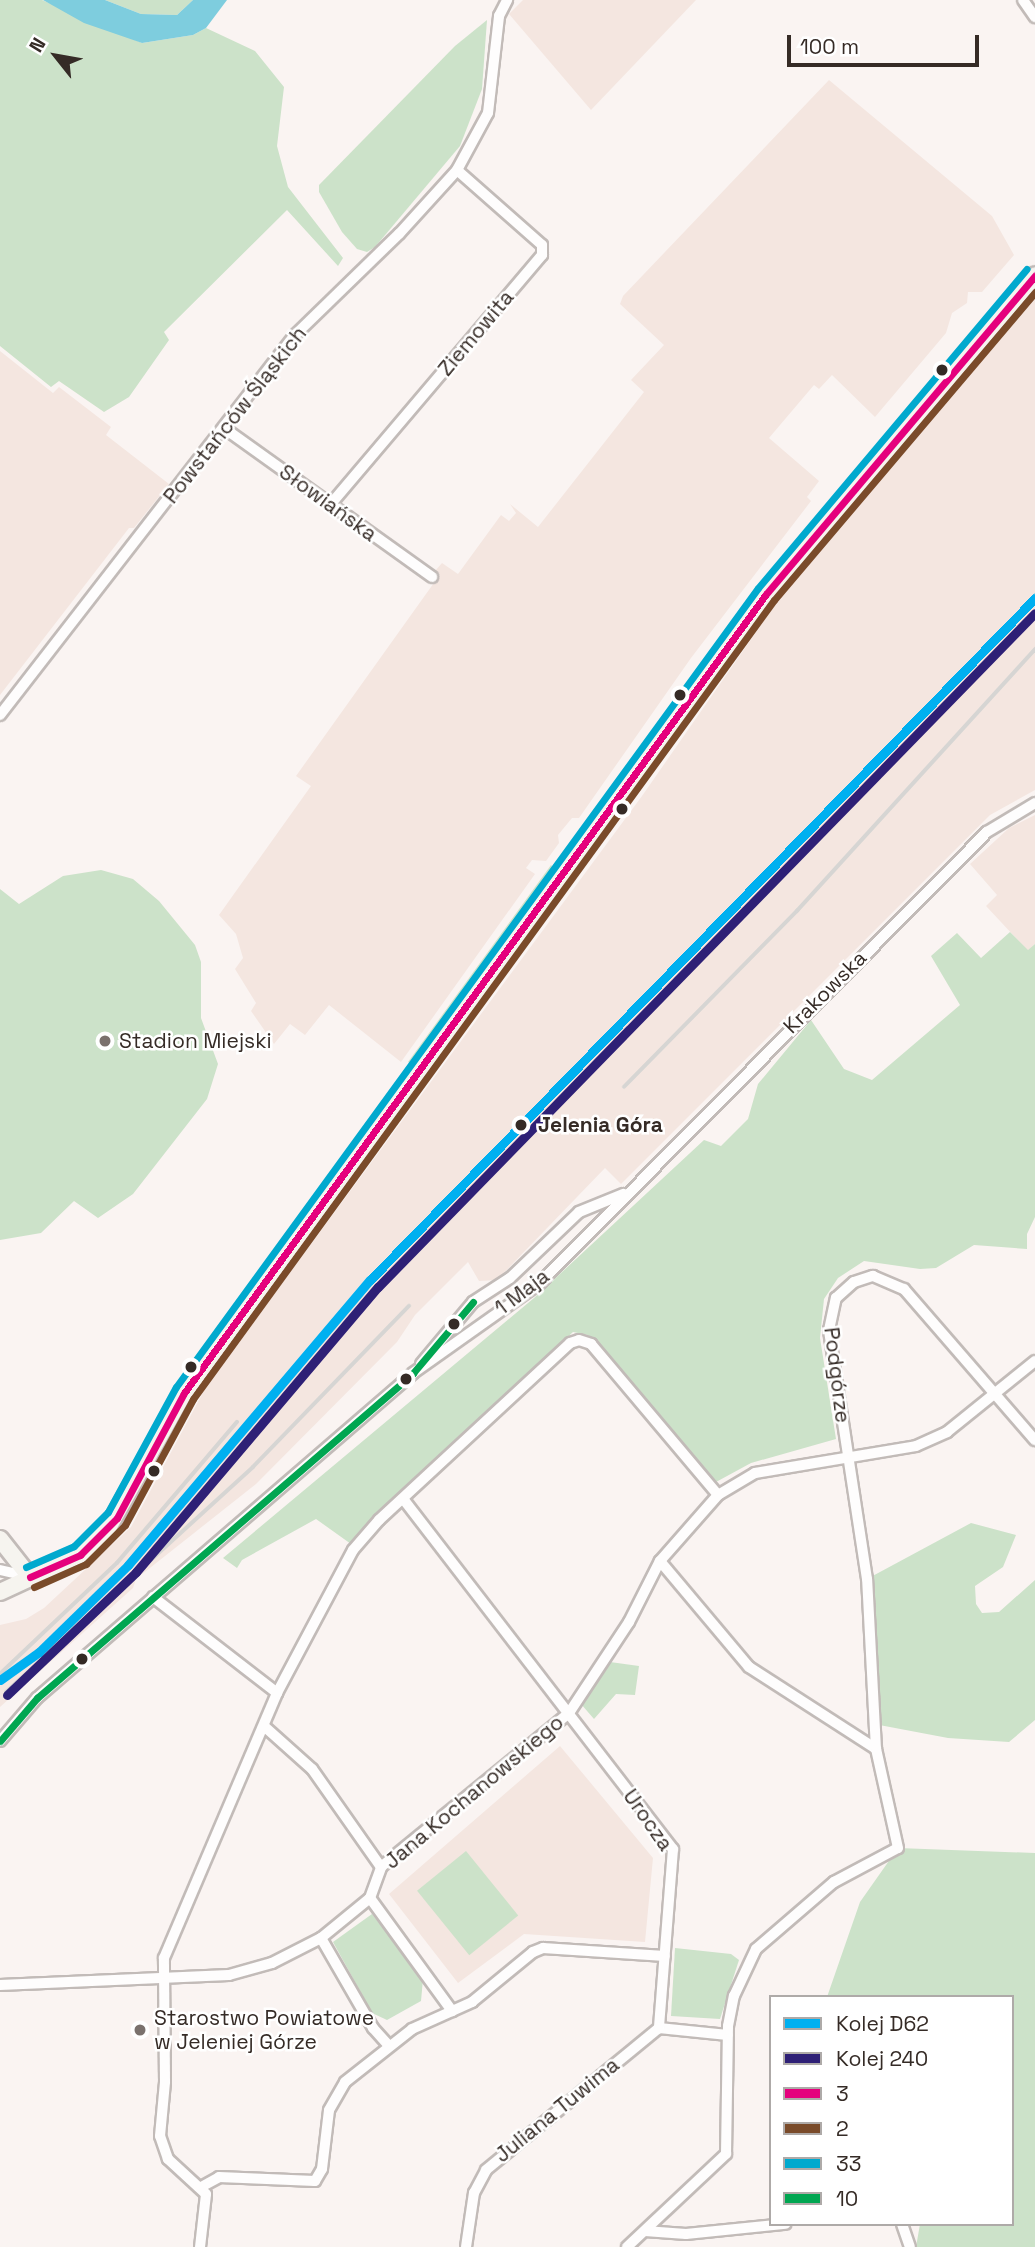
<!DOCTYPE html>
<html>
<head>
<meta charset="utf-8">
<style>
	body { margin:0 }
	#map { position:relative; width:1035px; height:2247px; overflow:hidden; background:#faf4f2; font-family:"Space Grotesk",sans-serif }
	div>[style] { position:absolute }
	[style*='--x'] { left:calc(var(--x)*1px); top:calc(var(--y)*1px); width:calc(var(--w)*1px); rotate:calc(var(--a)*1deg) }
	.built>* { inset:0; background:#f4e6e0 }
	.green>* { inset:0; background:#cce2c9; transform-origin:0 0 }
	.water>* { inset:0; background:#7ecdde }
	.roads { filter:drop-shadow(2px 0 #c2bbb8) drop-shadow(-2px 0 #c2bbb8) drop-shadow(0 2px #c2bbb8) drop-shadow(0 -2px #c2bbb8) }
	.street>* { height:10px; margin:-5px; padding:0 5px; transform-origin:5px; border-radius:5px; background:#fefdfd }
	.secondary>* { height:16px; margin:-8px; padding:0 8px; transform-origin:8px; border-radius:8px; background:#f6f4ef }
	.rail>* { height:3.5px; margin:-1.75px; padding:0 1.75px; transform-origin:1.75px; border-radius:1.75px; background:#d6d5d3 }
	.bus-1>* { height:7px; margin:-3.5px; padding:0 3.5px; transform-origin:3.5px; border-radius:3.5px; background:#e5007d }
	.bus-2>* { height:7px; margin:-3.5px; padding:0 3.5px; transform-origin:3.5px; border-radius:3.5px; background:#7a4b2a }
	.bus-3>* { height:7px; margin:-3.5px; padding:0 3.5px; transform-origin:3.5px; border-radius:3.5px; background:#00a9ce }
	.bus-4>* { height:7px; margin:-3.5px; padding:0 3.5px; transform-origin:3.5px; border-radius:3.5px; background:#00a651 }
	.rail-1>* { height:9px; margin:-4.5px; padding:0 4.5px; transform-origin:4.5px; border-radius:4.5px; background:#00b0f0 }
	.rail-2>* { height:9px; margin:-4.5px; padding:0 4.5px; transform-origin:4.5px; border-radius:4.5px; background:#2e2076 }
	.dots>* { width:19px; height:19px; translate:-50% -50%; box-sizing:border-box; border:4px solid #fff; border-radius:50% }
	span { translate:-50% -50%; white-space:nowrap; text-align:center; line-height:1.15; -webkit-text-stroke:5px #fff; paint-order:stroke }
	.street-label { font-size:21px; color:#352b26 }
	.poi-label { font-size:21px; color:#352b26 }
	.left { translate:0 -50%; text-align:left }
	.stop-label { font-size:21px; color:#352b26; font-weight:700 }
	.legend { position:absolute; left:769px; top:1995px; width:245px; height:231px; box-sizing:border-box; background:#fff; border:2px solid #aeaaa8; margin:0; padding:9px 12px; list-style:none; font-size:21px; color:#352b26 }
	.legend li { display:flex; align-items:center; gap:14px; height:35px }
	.legend b { width:35px; border:2px solid #aeaaa8 }
	.north { position:absolute; left:21px; top:21px; width:70px; height:70px; -webkit-text-stroke:5px #fff; paint-order:stroke; rotate:301deg; font-size:19px; font-weight:700; line-height:28px; text-align:center; color:#352b26 }
	.north::after { content:''; display:block; margin:auto; width:24px; height:32px; background:#352b26; clip-path:polygon(50% 0,100% 100%,50% 72%,0 100%) }
	.scale { position:absolute; left:787px; top:35px; width:192px; height:32px; box-sizing:border-box; border:4px solid #352b26; border-top:0; padding-left:9px; font-size:21px; line-height:24px; white-space:nowrap; color:#352b26; -webkit-text-stroke:5px #fff; paint-order:stroke }
</style>
</head>
<body>
<div id="map">
	<div class="built">
		<div style="clip-path:polygon(523px 0,696px 0,591px 110px,509px 14px)"></div>
		<div style="clip-path:polygon(829px 80px,992px 216px,1014px 255px,982px 292px,968px 292px,967px 303px,952px 313px,946px 333px,875px 417px,832px 375px,819px 389px,814px 385px,769px 438px,819px 481px,807px 497px,811px 501px,691px 658px,579px 818px,572px 818px,558px 835px,559px 843px,546px 861px,532px 860px,526px 868px,535px 874px,401px 1062px,329px 1005px,305px 1035px,290px 1024px,274px 1044px,251px 1011px,256px 1003px,235px 969px,243px 958px,236px 934px,219px 915px,311px 786px,296px 776px,436px 580px,439px 574px,435px 571px,442px 563px,458px 574px,501px 515px,509px 521px,516px 513px,510px 504px,538px 527px,644px 392px,631px 380px,664px 345px,620px 304px,623px 296px)"></div>
		<div style="clip-path:polygon(1035px 299px,1035px 790px,990px 815px,621px 1184px,605px 1168px,497px 1280px,479px 1281px,468px 1262px,415px 1315px,397px 1342px,256px 1484px,136px 1579px,133px 1588px,0 1707px,0 1625px,26px 1619px,44px 1608px,131px 1527px,207px 1385px,642px 796px,786px 589px)"></div>
		<div style="clip-path:polygon(0 351px,53px 393px,59px 387px,111px 427px,106px 435px,169px 484px,134px 528px,129px 528px,0 695px)"></div>
		<div style="clip-path:polygon(1035px 815px,1035px 944px,1028px 951px,986px 906px,997px 895px,970px 864px,1009px 828px)"></div>
		<div style="clip-path:polygon(560px 1746px,653px 1858px,645px 1942px,524px 1934px,458px 1983px,389px 1894px)"></div>
	</div>
	<div class="green">
		<div style="clip-path:polygon(0 0,42px 0,142px 43px,193px 35px,206px 28px,255px 51px,284px 87px,277px 146px,288px 187px,343px 258px,338px 266px,287px 210px,164px 332px,169px 340px,129px 397px,104px 412px,59px 381px,51px 387px,0 346px)"></div>
		<div style="clip-path:polygon(105px 0,193px 0,177px 15px,141px 14px)"></div>
		<div style="clip-path:polygon(487px 20px,482px 89px,460px 146px,375px 247px,367px 252px,357px 249px,342px 232px,319px 192px,319px 185px,455px 46px)"></div>
		<div style="clip-path:polygon(551px 865px,554px 868px,411px 1064px,408px 1062px)"></div>
		<div style="clip-path:polygon(101px 870px,133px 879px,159px 901px,195px 945px,201px 962px,201px 1018px,218px 1064px,207px 1099px,133px 1194px,98px 1218px,74px 1201px,41px 1233px,0 1240px,0 889px,19px 904px,63px 876px)"></div>
		<div style="clip-path:polygon(1010px 932px,1028px 950px,1035px 944px,1035px 1217px,1027px 1234px,1027px 1249px,974px 1245px,936px 1268px,920px 1269px,864px 1261px,838px 1278px,824px 1299px,820px 1338px,836px 1439px,751px 1463px,716px 1482px,705px 1469px,699px 1473px,588px 1335px,573px 1332px,372px 1519px,351px 1544px,316px 1519px,242px 1560px,237px 1568px,223px 1558px,534px 1298px,704px 1140px,721px 1146px,748px 1119px,758px 1084px,811px 1020px,844px 1069px,872px 1080px,960px 1005px,931px 956px,957px 933px,981px 958px)"></div>
		<div style="clip-path:polygon(971px 1523px,1016px 1535px,1003px 1567px,975px 1586px,976px 1604px,982px 1613px,999px 1612px,1035px 1580px,1035px 1720px,1009px 1742px,948px 1738px,874px 1724px,867px 1579px)"></div>
		<div style="clip-path:polygon(610px 1662px,639px 1666px,635px 1695px,616px 1694px,594px 1719px,581px 1704px)"></div>
		<div style="clip-path:polygon(898px 1848px,1035px 1853px,1035px 2247px,916px 2247px,920px 2224px,1012px 2224px,1012px 1997px,827px 1997px,860px 1902px)"></div>
		<div style="left:466px;top:1851px;width:83px;height:63px;rotate:51deg"></div>
		<div style="clip-path:polygon(372px 1914px,423px 1979px,421px 2001px,387px 2020px,372px 2013px,333px 1942px)"></div>
		<div style="clip-path:polygon(675px 1948px,731px 1954px,739px 1960px,720px 2019px,671px 2016px)"></div>
	</div>
	<div class="water">
		<div style="clip-path:polygon(43px 0,105px 0,141px 14px,177px 15px,193px 0,227px 0,206px 28px,193px 35px,142px 43px,84px 23px)"></div>
	</div>
	<div class="roads">
		<div class="street">
			<div style="--x:1023;--y:0;--w:21;--a:55"></div>
			<div style="--x:224;--y:428;--w:256;--a:35.6"></div>
			<div style="--x:330;--y:505;--w:328;--a:-49.7"></div>
			<div style="--x:542;--y:255;--w:10;--a:-90"></div>
			<div style="--x:542;--y:245;--w:113;--a:-138.6"></div>
			<div style="--x:0;--y:715;--w:481;--a:-52.2"></div>
			<div style="--x:295;--y:335;--w:145;--a:-44.2"></div>
			<div style="--x:399;--y:234;--w:86;--a:-47.8"></div>
			<div style="--x:457;--y:170;--w:65;--a:-61.5"></div>
			<div style="--x:488;--y:113;--w:98;--a:-83.5"></div>
			<div style="--x:499;--y:16;--w:18;--a:-63"></div>
			<div style="--x:421;--y:1364;--w:81;--a:-50"></div>
			<div style="--x:473;--y:1302;--w:44;--a:-33"></div>
			<div style="--x:510;--y:1278;--w:95;--a:-43.7"></div>
			<div style="--x:579;--y:1212;--w:48;--a:-22.2"></div>
			<div style="--x:404;--y:1500;--w:441;--a:52.4"></div>
			<div style="--x:673;--y:1849;--w:180;--a:94.5"></div>
			<div style="--x:660;--y:1561;--w:138;--a:50"></div>
			<div style="--x:749;--y:1667;--w:151;--a:32.8"></div>
			<div style="--x:0;--y:1570;--w:31;--a:13"></div>
			<div style="--x:153;--y:1597;--w:157;--a:37.7"></div>
			<div style="--x:265;--y:1727;--w:63;--a:41.8"></div>
			<div style="--x:312;--y:1769;--w:120;--a:54.9"></div>
			<div style="--x:0;--y:1741;--w:57;--a:-49.3"></div>
			<div style="--x:37;--y:1698;--w:497;--a:-40.8"></div>
			<div style="--x:413;--y:1373;--w:156;--a:-35.3"></div>
			<div style="--x:540;--y:1283;--w:635;--a:-45.26"></div>
			<div style="--x:987;--y:832;--w:56;--a:-31.1"></div>
			<div style="--x:370;--y:1898;--w:140;--a:54"></div>
			<div style="--x:321;--y:1938;--w:104;--a:60"></div>
			<div style="--x:373;--y:2028;--w:24;--a:48"></div>
			<div style="--x:0;--y:1985;--w:229;--a:-2.5"></div>
			<div style="--x:229;--y:1975;--w:45;--a:-15.6"></div>
			<div style="--x:272;--y:1963;--w:55;--a:-27"></div>
			<div style="--x:321;--y:1938;--w:63;--a:-39.2"></div>
			<div style="--x:370;--y:1898;--w:33;--a:-70"></div>
			<div style="--x:381;--y:1867;--w:243;--a:-39.3"></div>
			<div style="--x:569;--y:1713;--w:109;--a:-56.6"></div>
			<div style="--x:629;--y:1622;--w:68;--a:-63.1"></div>
			<div style="--x:660;--y:1561;--w:88;--a:-48.7"></div>
			<div style="--x:718;--y:1495;--w:43;--a:-30.7"></div>
			<div style="--x:755;--y:1473;--w:163;--a:-9.5"></div>
			<div style="--x:916;--y:1446;--w:34;--a:-24"></div>
			<div style="--x:947;--y:1432;--w:113;--a:-38.9"></div>
			<div style="--x:659;--y:2028;--w:69;--a:5.8"></div>
			<div style="--x:203;--y:2186;--w:18;--a:-29"></div>
			<div style="--x:219;--y:2177;--w:96;--a:2.4"></div>
			<div style="--x:315;--y:2181;--w:14;--a:-60"></div>
			<div style="--x:322;--y:2169;--w:59;--a:-83.2"></div>
			<div style="--x:329;--y:2110;--w:32;--a:-60"></div>
			<div style="--x:345;--y:2082;--w:85;--a:-38.3"></div>
			<div style="--x:412;--y:2029;--w:66;--a:-24.2"></div>
			<div style="--x:472;--y:2002;--w:79;--a:-39.3"></div>
			<div style="--x:533;--y:1952;--w:11;--a:-22"></div>
			<div style="--x:543;--y:1948;--w:122;--a:3.8"></div>
			<div style="--x:902;--y:2224;--w:24;--a:71"></div>
			<div style="--x:645;--y:2231;--w:41;--a:4.2"></div>
			<div style="--x:686;--y:2234;--w:100;--a:-5.8"></div>
			<div style="--x:200;--y:2247;--w:53;--a:-83.5"></div>
			<div style="--x:206;--y:2194;--w:52;--a:-137.4"></div>
			<div style="--x:168;--y:2159;--w:24;--a:-109"></div>
			<div style="--x:160;--y:2136;--w:54;--a:-84.7"></div>
			<div style="--x:165;--y:2082;--w:124;--a:-90.5"></div>
			<div style="--x:164;--y:1958;--w:288;--a:-66.9"></div>
			<div style="--x:277;--y:1693;--w:162;--a:-62"></div>
			<div style="--x:353;--y:1550;--w:40;--a:-49"></div>
			<div style="--x:379;--y:1520;--w:260;--a:-42.8"></div>
			<div style="--x:570;--y:1343;--w:9;--a:-18"></div>
			<div style="--x:579;--y:1340;--w:13;--a:18"></div>
			<div style="--x:591;--y:1344;--w:197;--a:49.9"></div>
			<div style="--x:466;--y:2247;--w:55;--a:-81.6"></div>
			<div style="--x:474;--y:2193;--w:26;--a:-62"></div>
			<div style="--x:486;--y:2170;--w:224;--a:-39.4"></div>
			<div style="--x:627;--y:2247;--w:136;--a:-43.2"></div>
			<div style="--x:726;--y:2154;--w:128;--a:-89.1"></div>
			<div style="--x:728;--y:2026;--w:31;--a:-79"></div>
			<div style="--x:734;--y:1996;--w:52;--a:-64.9"></div>
			<div style="--x:756;--y:1949;--w:103;--a:-40.7"></div>
			<div style="--x:834;--y:1882;--w:72;--a:-28"></div>
			<div style="--x:898;--y:1848;--w:101;--a:-102.5"></div>
			<div style="--x:876;--y:1749;--w:170;--a:-93"></div>
			<div style="--x:867;--y:1579;--w:252;--a:-98.7"></div>
			<div style="--x:829;--y:1330;--w:33;--a:-78"></div>
			<div style="--x:836;--y:1298;--w:24;--a:-42"></div>
			<div style="--x:854;--y:1282;--w:20;--a:-18"></div>
			<div style="--x:873;--y:1276;--w:34;--a:23"></div>
			<div style="--x:904;--y:1289;--w:200;--a:49.1"></div>
		</div>
		<div class="secondary">
			<div style="--x:0;--y:1539;--w:48;--a:51.7"></div>
			<div style="--x:0;--y:1592;--w:88;--a:-24.8"></div>
			<div style="--x:80;--y:1555;--w:37;--a:-43"></div>
			<div style="--x:107;--y:1530;--w:157;--a:-60.7"></div>
			<div style="--x:184;--y:1393;--w:988;--a:-53.93"></div>
			<div style="--x:766;--y:594;--w:417;--a:-49.8"></div>
		</div>
	</div>
	<div class="rail">
		<div style="--x:624;--y:1087;--w:247;--a:-45.5"></div>
		<div style="--x:797;--y:911;--w:354;--a:-47.7"></div>
		<div style="--x:0;--y:1674;--w:161;--a:-43.5"></div>
		<div style="--x:117;--y:1563;--w:185;--a:-49.6"></div>
		<div style="--x:6;--y:1692;--w:334;--a:-42.3"></div>
		<div style="--x:253;--y:1467;--w:224;--a:-45.9"></div>
	</div>
	<div class="bus-1">
		<div style="--x:30;--y:1577;--w:55;--a:-23.7"></div>
		<div style="--x:80;--y:1555;--w:52;--a:-45"></div>
		<div style="--x:117;--y:1518;--w:142;--a:-61.8"></div>
		<div style="--x:184;--y:1393;--w:988;--a:-53.93"></div>
		<div style="--x:766;--y:594;--w:417;--a:-49.8"></div>
	</div>
	<div class="bus-2">
		<div style="--x:34;--y:1587;--w:57;--a:-23.9"></div>
		<div style="--x:86;--y:1564;--w:55;--a:-45"></div>
		<div style="--x:125;--y:1525;--w:143;--a:-61.6"></div>
		<div style="--x:193;--y:1399;--w:988;--a:-53.98"></div>
		<div style="--x:774;--y:600;--w:404;--a:-49.7"></div>
	</div>
	<div class="bus-3">
		<div style="--x:26;--y:1567;--w:52;--a:-23.6"></div>
		<div style="--x:74;--y:1546;--w:48;--a:-45"></div>
		<div style="--x:108;--y:1512;--w:142;--a:-61.5"></div>
		<div style="--x:176;--y:1387;--w:988;--a:-53.93"></div>
		<div style="--x:758;--y:588;--w:417;--a:-49.9"></div>
	</div>
	<div class="bus-4">
		<div style="--x:0;--y:1741;--w:57;--a:-49.3"></div>
		<div style="--x:37;--y:1698;--w:497;--a:-40.8"></div>
		<div style="--x:413;--y:1373;--w:93;--a:-49.8"></div>
	</div>
	<div class="rail-1">
		<div style="--x:0;--y:1680;--w:48;--a:-35.7"></div>
		<div style="--x:39;--y:1652;--w:124;--a:-44.3"></div>
		<div style="--x:128;--y:1565;--w:374;--a:-49.7"></div>
		<div style="--x:370;--y:1280;--w:953;--a:-45.72"></div>
	</div>
	<div class="rail-2">
		<div style="--x:7;--y:1695;--w:178;--a:-43.6"></div>
		<div style="--x:136;--y:1572;--w:374;--a:-49.7"></div>
		<div style="--x:378;--y:1287;--w:941;--a:-45.73"></div>
	</div>
	<div class="dots">
		<div style="left:942px;top:370px;background:#352b26"></div>
		<div style="left:680px;top:695px;background:#352b26"></div>
		<div style="left:622px;top:809px;background:#352b26"></div>
		<div style="left:105px;top:1041px;background:#7a716d"></div>
		<div style="left:521px;top:1125px;background:#352b26"></div>
		<div style="left:454px;top:1324px;background:#352b26"></div>
		<div style="left:191px;top:1367px;background:#352b26"></div>
		<div style="left:406px;top:1379px;background:#352b26"></div>
		<div style="left:154px;top:1471px;background:#352b26"></div>
		<div style="left:82px;top:1659px;background:#352b26"></div>
		<div style="left:140px;top:2030px;background:#7a716d"></div>
	</div>
	<div class="street-label">
		<span style="left:476px;top:333px;rotate:-50deg">Ziemowita</span>
		<span style="left:235px;top:415px;rotate:-52deg">Powstańców Śląskich</span>
		<span style="left:328px;top:503px;rotate:36deg">Słowiańska</span>
		<span style="left:825px;top:992px;rotate:-45deg">Krakowska</span>
		<span style="left:522px;top:1292px;rotate:-37deg">1 Maja</span>
		<span style="left:837px;top:1375px;rotate:83deg">Podgórze</span>
		<span style="left:474px;top:1792px;rotate:-40deg">Jana Kochanowskiego</span>
		<span style="left:648px;top:1820px;rotate:55deg">Urocza</span>
		<span style="left:557px;top:2110px;rotate:-39deg">Juliana Tuwima</span>
	</div>
	<div class="poi-label">
		<span class="left" style="left:119px;top:1041px">Stadion Miejski</span>
		<span class="left" style="left:154px;top:2030px">Starostwo Powiatowe<br>w Jeleniej Górze</span>
	</div>
	<div class="stop-label">
		<span class="left" style="left:538px;top:1125px">Jelenia Góra</span>
	</div>
	<ul class="legend">
	<li><b style="height:9px;background:#00b0f0"></b>Kolej D62</li>
	<li><b style="height:9px;background:#2e2076"></b>Kolej 240</li>
	<li><b style="height:9px;background:#e5007d"></b>3</li>
	<li><b style="height:9px;background:#7a4b2a"></b>2</li>
	<li><b style="height:9px;background:#00a9ce"></b>33</li>
	<li><b style="height:9px;background:#00a651"></b>10</li>
	</ul>
	<div class="north">N</div>
	<div class="scale">100 m</div>
</div>
</body>
</html>
